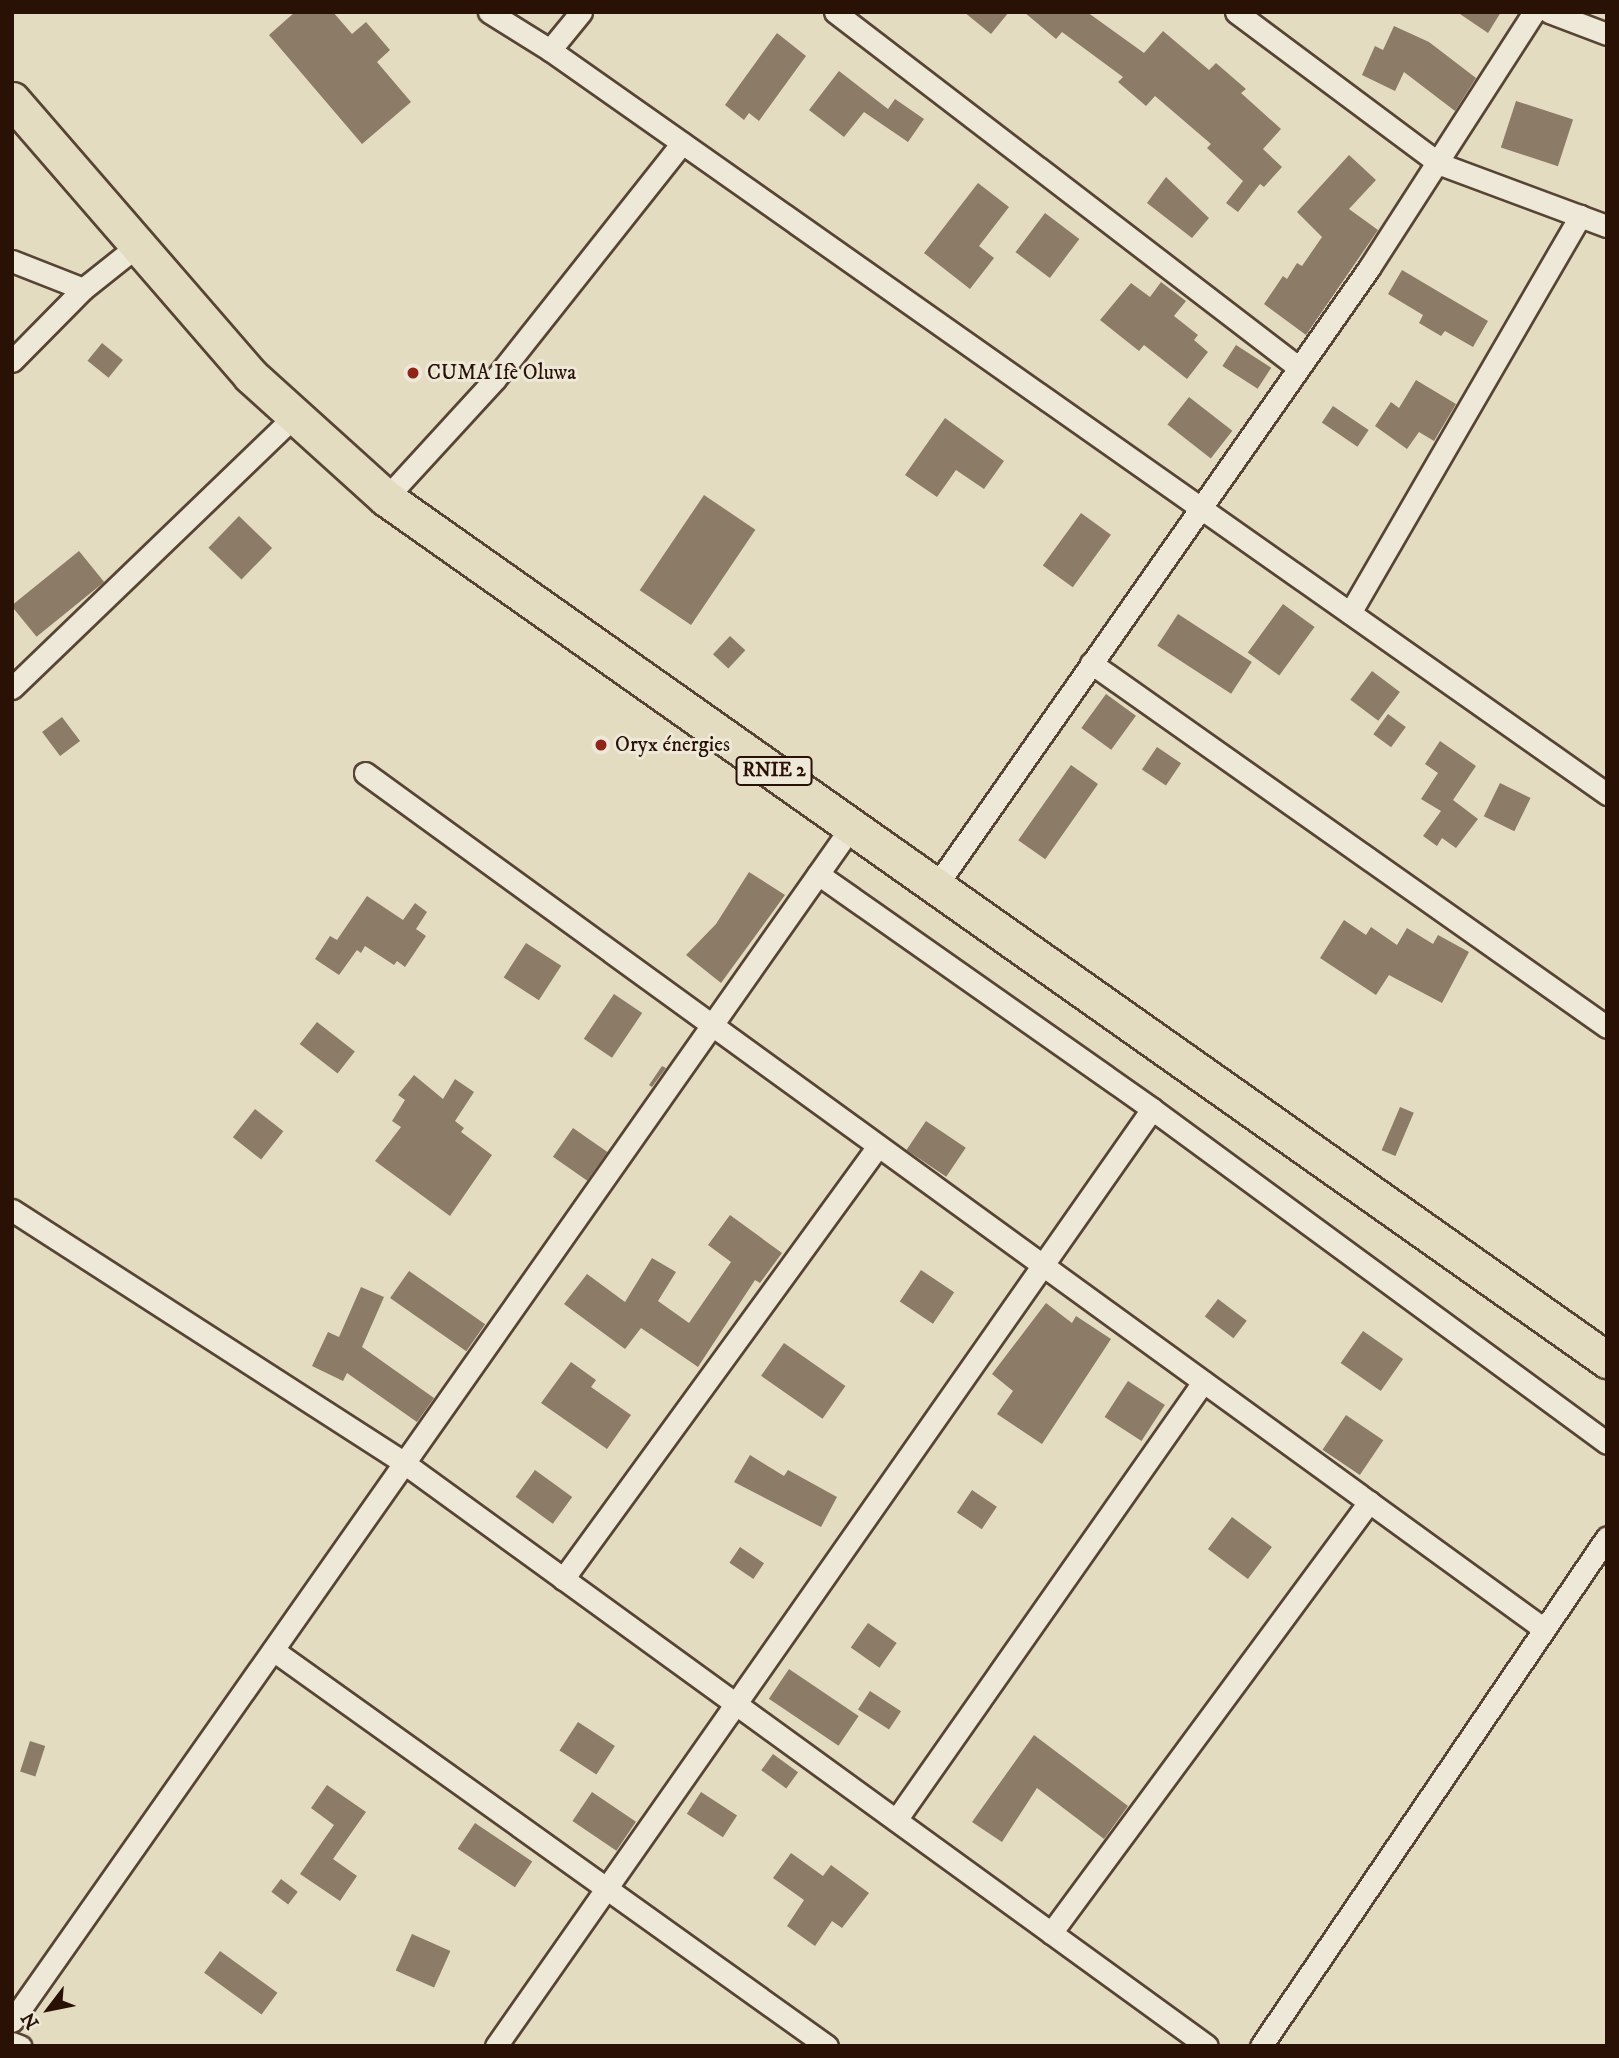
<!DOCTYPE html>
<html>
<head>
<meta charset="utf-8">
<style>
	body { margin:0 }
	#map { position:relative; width:1619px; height:2058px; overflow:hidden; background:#e4dcc1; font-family:"IM FELL DW Pica",serif }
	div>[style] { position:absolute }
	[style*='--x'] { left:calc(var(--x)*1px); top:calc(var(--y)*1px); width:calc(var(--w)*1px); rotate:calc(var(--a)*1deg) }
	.building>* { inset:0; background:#8b7b67; transform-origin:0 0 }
	.roads { filter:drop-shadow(2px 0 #584434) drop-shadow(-2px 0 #584434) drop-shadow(0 2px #584434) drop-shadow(0 -2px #584434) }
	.street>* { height:21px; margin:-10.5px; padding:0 10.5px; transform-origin:10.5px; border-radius:10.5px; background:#ede8d7 }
	.primary>* { height:35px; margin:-17.5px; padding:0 17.5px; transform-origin:17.5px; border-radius:17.5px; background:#e4dcc1 }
	.dots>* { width:19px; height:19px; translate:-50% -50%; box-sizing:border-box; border:4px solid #ede8d7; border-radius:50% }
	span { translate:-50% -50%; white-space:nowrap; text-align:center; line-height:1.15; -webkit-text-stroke:6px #ede8d7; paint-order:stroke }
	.shield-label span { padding:2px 5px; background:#ede8d7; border:2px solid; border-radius:5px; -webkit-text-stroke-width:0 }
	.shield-label { font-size:19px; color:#2a1105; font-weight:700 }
	.poi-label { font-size:21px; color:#2a1105 }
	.left { translate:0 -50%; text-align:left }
	.frame { position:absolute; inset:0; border:14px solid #2a1105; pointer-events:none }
	.north { position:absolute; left:14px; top:1974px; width:70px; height:70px; -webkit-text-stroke:5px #ede8d7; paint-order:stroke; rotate:238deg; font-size:19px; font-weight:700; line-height:28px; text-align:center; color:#2a1105 }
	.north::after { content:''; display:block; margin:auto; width:24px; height:32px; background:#2a1105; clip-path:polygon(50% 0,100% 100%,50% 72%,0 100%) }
</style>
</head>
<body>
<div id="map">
	<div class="building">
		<div style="clip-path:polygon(295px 12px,333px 12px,352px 34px,366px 22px,390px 50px,377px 62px,411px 102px,362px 144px,269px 35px)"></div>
		<div style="clip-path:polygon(964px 12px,1009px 12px,991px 34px)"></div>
		<div style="clip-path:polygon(1024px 12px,1087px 12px,1144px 53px,1163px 31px,1209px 70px,1216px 63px,1246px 89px,1241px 93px,1281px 129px,1263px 149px,1282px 167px,1264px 187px,1260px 184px,1238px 212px,1226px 203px,1243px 181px,1207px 148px,1211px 144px,1155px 96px,1146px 106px,1118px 82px,1123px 77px,1062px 32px,1056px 39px)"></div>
		<div style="clip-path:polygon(1457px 12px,1501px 12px,1488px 33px)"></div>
		<div style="clip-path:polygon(1394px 26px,1429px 42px,1476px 78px,1455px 111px,1404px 72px,1395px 91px,1362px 75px,1375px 46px,1383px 50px)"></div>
		<div style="clip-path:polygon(777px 33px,806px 56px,759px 121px,749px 113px,744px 120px,725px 105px)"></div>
		<div style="clip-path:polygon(839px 71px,888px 109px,895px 99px,924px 119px,908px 142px,864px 112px,844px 137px,809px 110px)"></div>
		<div style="left:1516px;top:101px;width:60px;height:49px;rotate:18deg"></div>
		<div style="clip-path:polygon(1349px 155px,1376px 180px,1349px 209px,1378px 230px,1306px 335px,1264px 304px,1283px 276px,1287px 279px,1297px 263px,1302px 266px,1322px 237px,1297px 212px)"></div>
		<div style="clip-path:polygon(1166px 177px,1209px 218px,1192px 238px,1147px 203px)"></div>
		<div style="clip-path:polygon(978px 183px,1009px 207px,979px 246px,994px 258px,970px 289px,924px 253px)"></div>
		<div style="left:1045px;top:213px;width:43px;height:49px;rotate:37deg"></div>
		<div style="clip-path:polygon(1402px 270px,1488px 321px,1473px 347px,1445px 331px,1441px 336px,1419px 323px,1423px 315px,1388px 294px)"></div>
		<div style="clip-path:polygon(1161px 282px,1186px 301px,1174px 316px,1198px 335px,1194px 340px,1208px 352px,1187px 379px,1144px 345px,1139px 351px,1100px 320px,1131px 283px,1150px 297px)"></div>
		<div style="left:102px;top:343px;width:27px;height:23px;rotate:39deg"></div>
		<div style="left:1236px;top:345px;width:42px;height:25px;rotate:33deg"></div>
		<div style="clip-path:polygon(1416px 380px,1456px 404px,1434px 441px,1419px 432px,1407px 449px,1375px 426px,1391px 402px,1399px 408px)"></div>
		<div style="left:1189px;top:397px;width:55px;height:35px;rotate:38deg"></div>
		<div style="left:1333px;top:406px;width:43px;height:20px;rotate:34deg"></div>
		<div style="clip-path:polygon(945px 418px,1004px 461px,984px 489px,956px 470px,937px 497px,905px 475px)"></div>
		<div style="left:704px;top:495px;width:62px;height:115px;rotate:34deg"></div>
		<div style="left:1081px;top:513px;width:37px;height:65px;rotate:36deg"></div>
		<div style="left:239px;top:516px;width:46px;height:44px;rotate:44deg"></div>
		<div style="left:79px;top:551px;width:40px;height:87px;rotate:51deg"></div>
		<div style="left:1283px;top:604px;width:39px;height:60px;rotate:36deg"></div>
		<div style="left:1178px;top:614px;width:88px;height:38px;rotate:33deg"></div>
		<div style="left:730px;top:636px;width:21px;height:25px;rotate:43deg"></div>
		<div style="left:1372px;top:671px;width:35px;height:36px;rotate:37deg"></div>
		<div style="left:1106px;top:694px;width:37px;height:42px;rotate:36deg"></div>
		<div style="left:1388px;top:714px;width:22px;height:25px;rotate:36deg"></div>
		<div style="left:62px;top:717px;width:30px;height:25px;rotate:53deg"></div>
		<div style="clip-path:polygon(1440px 741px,1476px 766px,1453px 800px,1478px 819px,1456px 848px,1442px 838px,1437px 846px,1423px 836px,1441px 811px,1421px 799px,1438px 773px,1425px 764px)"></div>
		<div style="left:1157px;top:747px;width:29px;height:27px;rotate:34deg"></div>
		<div style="left:1071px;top:765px;width:33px;height:92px;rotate:35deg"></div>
		<div style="left:1500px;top:783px;width:34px;height:37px;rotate:26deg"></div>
		<div style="clip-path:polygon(749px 872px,785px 895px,721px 983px,686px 955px,716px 924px)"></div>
		<div style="clip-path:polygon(367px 896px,403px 920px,415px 903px,427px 912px,416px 929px,426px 936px,405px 967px,397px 961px,394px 965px,365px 946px,361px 953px,357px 950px,339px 975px,315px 959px,330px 936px,337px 940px)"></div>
		<div style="clip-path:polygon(1344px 920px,1366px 935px,1371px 927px,1397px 945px,1407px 928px,1433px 944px,1438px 935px,1469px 952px,1442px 1003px,1389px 975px,1376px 995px,1320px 958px)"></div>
		<div style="left:526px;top:943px;width:42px;height:41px;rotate:33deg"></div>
		<div style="left:614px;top:994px;width:34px;height:54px;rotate:34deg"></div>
		<div style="left:317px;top:1022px;width:48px;height:28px;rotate:38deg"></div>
		<div style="clip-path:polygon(662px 1066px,666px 1068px,652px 1087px,649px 1085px)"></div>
		<div style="clip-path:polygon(414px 1075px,443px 1099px,455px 1079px,474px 1092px,455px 1121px,464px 1128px,461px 1132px,492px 1155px,450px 1216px,375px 1161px,401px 1127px,392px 1121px,405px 1100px,398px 1095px)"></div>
		<div style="left:1400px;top:1107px;width:15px;height:47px;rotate:23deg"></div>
		<div style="left:255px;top:1109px;width:36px;height:36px;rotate:38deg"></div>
		<div style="left:926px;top:1121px;width:48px;height:35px;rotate:34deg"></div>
		<div style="left:573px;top:1128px;width:42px;height:35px;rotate:35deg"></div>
		<div style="clip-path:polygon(730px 1215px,782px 1253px,760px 1283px,755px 1280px,698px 1367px,641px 1328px,625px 1349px,564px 1304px,587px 1274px,625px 1302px,652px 1258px,676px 1272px,658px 1301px,689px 1323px,731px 1262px,708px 1245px)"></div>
		<div style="left:921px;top:1270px;width:40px;height:38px;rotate:34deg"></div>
		<div style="left:409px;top:1271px;width:93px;height:33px;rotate:35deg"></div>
		<div style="clip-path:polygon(361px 1287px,384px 1297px,362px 1347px,434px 1398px,417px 1422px,347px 1373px,343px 1381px,312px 1366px,328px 1332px,339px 1337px)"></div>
		<div style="left:1218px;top:1299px;width:36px;height:22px;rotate:37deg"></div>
		<div style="clip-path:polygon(1046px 1303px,1072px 1323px,1076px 1316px,1111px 1339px,1042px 1444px,997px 1414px,1013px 1391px,992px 1374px)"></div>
		<div style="left:1363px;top:1331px;width:49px;height:39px;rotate:35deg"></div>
		<div style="left:784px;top:1343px;width:75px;height:40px;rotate:35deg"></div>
		<div style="clip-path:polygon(571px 1362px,596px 1380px,591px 1387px,631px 1415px,607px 1449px,541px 1403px)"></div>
		<div style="left:1128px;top:1381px;width:44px;height:43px;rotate:33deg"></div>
		<div style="left:1346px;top:1415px;width:45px;height:42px;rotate:34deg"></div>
		<div style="clip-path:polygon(750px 1455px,784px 1476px,788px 1470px,837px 1497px,821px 1527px,734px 1482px)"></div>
		<div style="left:535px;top:1470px;width:46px;height:33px;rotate:36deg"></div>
		<div style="left:972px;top:1490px;width:30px;height:27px;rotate:34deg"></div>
		<div style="left:1232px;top:1517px;width:50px;height:40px;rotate:37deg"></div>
		<div style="left:740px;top:1547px;width:29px;height:19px;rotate:34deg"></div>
		<div style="left:868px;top:1623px;width:35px;height:30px;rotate:35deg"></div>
		<div style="left:789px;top:1669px;width:84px;height:36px;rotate:34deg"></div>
		<div style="left:870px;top:1691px;width:37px;height:22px;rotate:33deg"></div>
		<div style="left:578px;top:1722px;width:44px;height:34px;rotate:33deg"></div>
		<div style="clip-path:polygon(1034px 1735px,1128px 1806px,1104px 1839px,1037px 1788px,1002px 1842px,972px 1822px)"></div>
		<div style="left:30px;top:1741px;width:16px;height:32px;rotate:18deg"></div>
		<div style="left:773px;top:1754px;width:31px;height:20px;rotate:36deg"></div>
		<div style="clip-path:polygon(327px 1785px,366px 1812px,333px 1859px,357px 1876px,340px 1901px,300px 1874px,334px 1825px,311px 1808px)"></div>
		<div style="left:592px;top:1792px;width:53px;height:35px;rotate:34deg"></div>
		<div style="left:701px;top:1792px;width:43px;height:26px;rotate:33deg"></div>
		<div style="left:475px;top:1823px;width:69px;height:31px;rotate:34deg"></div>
		<div style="clip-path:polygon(791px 1853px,823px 1876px,831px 1865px,869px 1893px,842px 1928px,832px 1921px,815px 1946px,787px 1926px,804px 1900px,773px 1878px)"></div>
		<div style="left:281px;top:1879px;width:21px;height:16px;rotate:37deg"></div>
		<div style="left:412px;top:1934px;width:42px;height:40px;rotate:24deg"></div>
		<div style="left:220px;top:1951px;width:71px;height:27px;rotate:36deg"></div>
	</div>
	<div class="roads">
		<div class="street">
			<div style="--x:489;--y:12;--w:72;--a:31.9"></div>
			<div style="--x:550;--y:50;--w:1293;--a:35.14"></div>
			<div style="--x:835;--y:12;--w:583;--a:37.48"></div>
			<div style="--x:1236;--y:12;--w:254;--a:36.7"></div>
			<div style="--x:1440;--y:164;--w:178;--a:20.4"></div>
			<div style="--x:1549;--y:12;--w:62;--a:20.8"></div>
			<div style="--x:550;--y:50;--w:49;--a:-50.8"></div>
			<div style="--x:12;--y:261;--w:76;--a:21.5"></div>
			<div style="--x:12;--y:361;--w:101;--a:-45.4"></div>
			<div style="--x:83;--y:289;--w:69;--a:-38.5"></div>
			<div style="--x:386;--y:498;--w:161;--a:-47.5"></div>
			<div style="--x:495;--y:379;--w:301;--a:-51.6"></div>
			<div style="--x:1350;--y:613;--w:459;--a:-59.9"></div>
			<div style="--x:1091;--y:663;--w:631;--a:35.2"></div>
			<div style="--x:12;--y:688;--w:390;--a:-43.9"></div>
			<div style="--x:365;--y:773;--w:1457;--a:35.98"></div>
			<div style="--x:818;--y:874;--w:408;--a:35.1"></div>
			<div style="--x:1152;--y:1109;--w:564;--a:36.28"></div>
			<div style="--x:936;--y:886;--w:755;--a:-54.98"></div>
			<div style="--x:1369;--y:268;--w:305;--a:-57.2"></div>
			<div style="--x:12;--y:1210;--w:467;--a:32.8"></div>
			<div style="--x:404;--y:1463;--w:992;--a:35.98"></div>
			<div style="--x:563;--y:1579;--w:535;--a:-53.96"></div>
			<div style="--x:273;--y:1650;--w:681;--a:35.56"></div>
			<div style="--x:896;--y:1820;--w:535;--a:-54.97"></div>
			<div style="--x:1051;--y:1933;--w:536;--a:-53.58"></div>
			<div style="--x:12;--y:2021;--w:1461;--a:-54.9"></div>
			<div style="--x:12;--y:2043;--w:9;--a:21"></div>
			<div style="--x:496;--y:2046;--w:1144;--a:-55"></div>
			<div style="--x:1261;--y:2046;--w:615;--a:-55.79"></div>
		</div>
		<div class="primary">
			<div style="--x:12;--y:100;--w:365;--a:49.1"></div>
			<div style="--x:251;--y:376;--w:182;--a:42.1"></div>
			<div style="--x:386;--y:498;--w:1495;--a:35.22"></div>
		</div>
	</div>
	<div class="dots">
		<div style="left:413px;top:373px;background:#8f2418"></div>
		<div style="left:601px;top:745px;background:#8f2418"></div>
	</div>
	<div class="shield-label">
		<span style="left:774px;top:771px">RNIE 2</span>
	</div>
	<div class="poi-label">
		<span class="left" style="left:427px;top:373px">CUMA Ifè Oluwa</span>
		<span class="left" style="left:615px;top:745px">Oryx énergies</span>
	</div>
	<div class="frame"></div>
	<div class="north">N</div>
</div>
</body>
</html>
